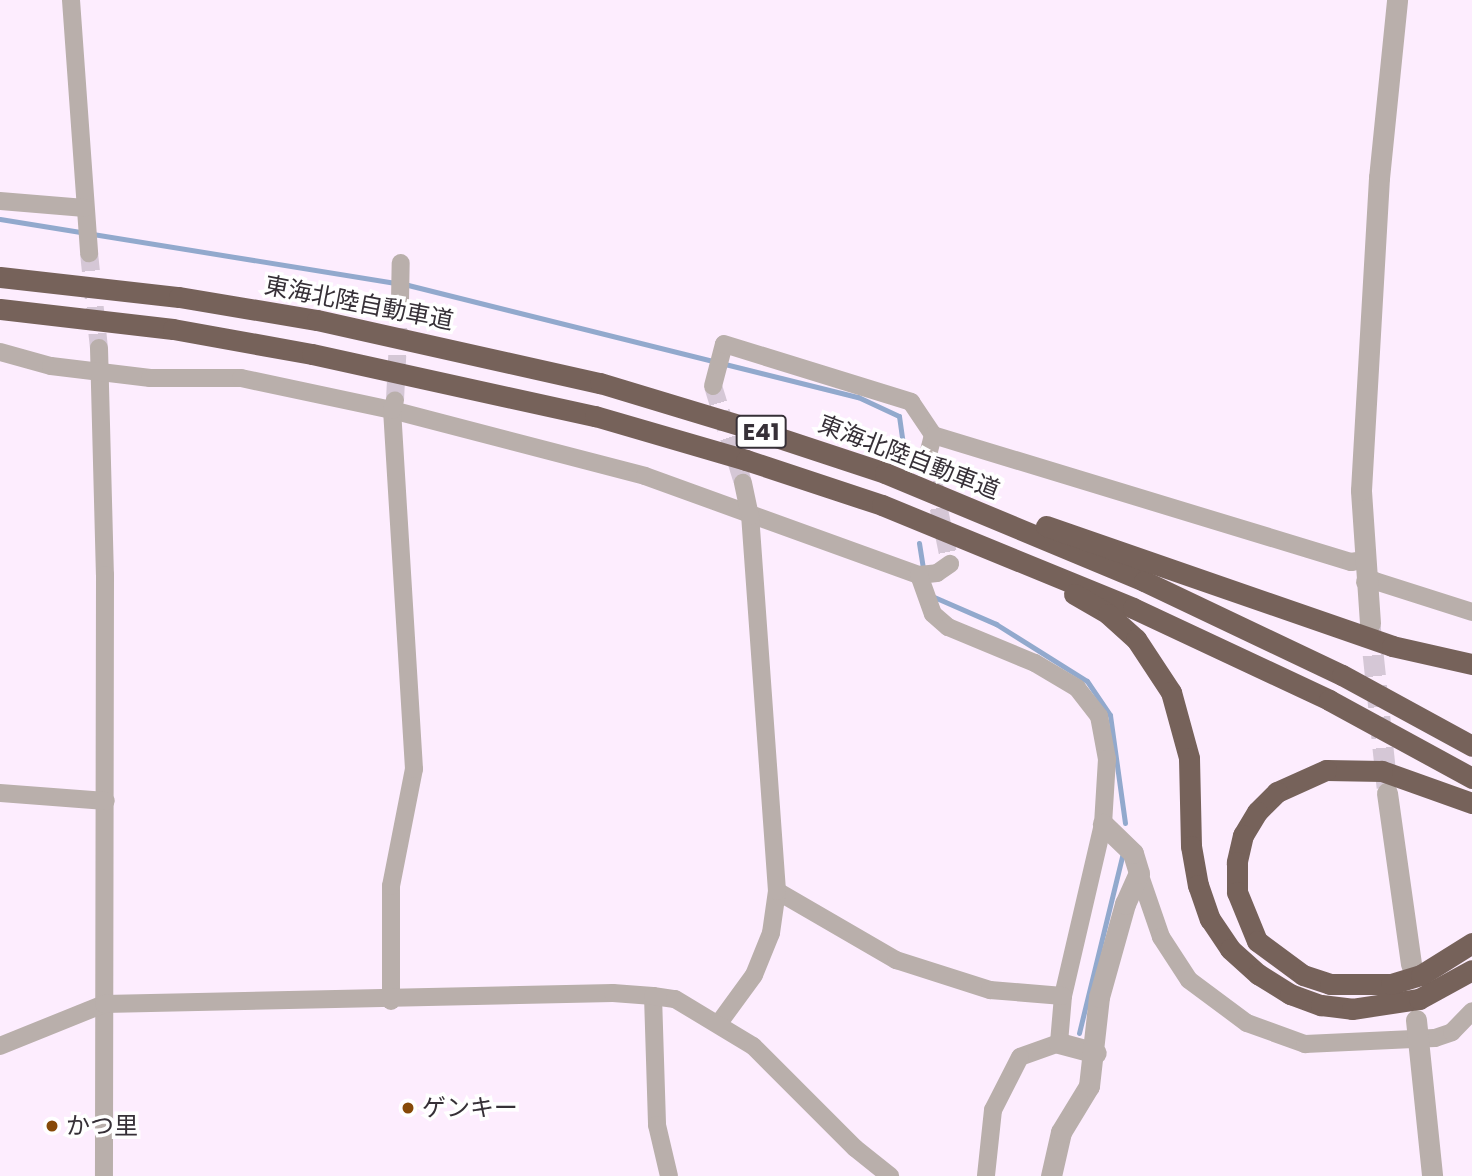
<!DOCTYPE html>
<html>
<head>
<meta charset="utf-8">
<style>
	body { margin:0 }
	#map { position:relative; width:1472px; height:1176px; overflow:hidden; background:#fdedfe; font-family:Poppins,"Noto Sans JP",sans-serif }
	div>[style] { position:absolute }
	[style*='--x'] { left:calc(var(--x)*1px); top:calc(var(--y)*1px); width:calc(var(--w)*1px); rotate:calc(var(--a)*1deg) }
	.stream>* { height:5px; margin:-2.5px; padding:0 2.5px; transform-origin:2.5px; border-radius:2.5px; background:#92a9cd }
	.minor-tunnel>* { height:18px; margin-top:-9px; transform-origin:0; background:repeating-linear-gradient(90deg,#d5c7d6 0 18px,transparent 0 27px) }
	.tertiary-tunnel>* { height:21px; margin-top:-10.5px; transform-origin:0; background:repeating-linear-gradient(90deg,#d5c7d6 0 21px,transparent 0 31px) }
	.minor>* { height:18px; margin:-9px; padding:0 9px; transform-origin:9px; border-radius:9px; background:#b9afab }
	.tertiary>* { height:21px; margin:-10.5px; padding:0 10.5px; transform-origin:10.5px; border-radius:10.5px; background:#b9afab }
	.motorway>* { height:21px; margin:-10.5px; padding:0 10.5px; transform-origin:10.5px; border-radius:10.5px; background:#76625a }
	.dots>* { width:19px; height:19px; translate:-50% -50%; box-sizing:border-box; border:4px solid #fff; border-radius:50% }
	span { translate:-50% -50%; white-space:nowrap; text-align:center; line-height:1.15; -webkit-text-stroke:7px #fff; paint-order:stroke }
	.shield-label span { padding:2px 5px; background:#fff; border:2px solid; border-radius:5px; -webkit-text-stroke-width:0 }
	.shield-label { font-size:23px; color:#363037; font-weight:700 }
	.street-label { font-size:24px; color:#363037 }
	.poi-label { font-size:24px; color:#363037 }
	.left { translate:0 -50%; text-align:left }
</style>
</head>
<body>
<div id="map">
	<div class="stream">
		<div style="--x:0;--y:219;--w:413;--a:9.2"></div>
		<div style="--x:408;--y:285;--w:464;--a:14"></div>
		<div style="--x:858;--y:397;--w:45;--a:24.9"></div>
		<div style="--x:899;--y:416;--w:36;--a:82"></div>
		<div style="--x:919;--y:543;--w:30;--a:81"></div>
		<div style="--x:934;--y:597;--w:68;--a:23.5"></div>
		<div style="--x:996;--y:624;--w:107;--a:32.1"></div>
		<div style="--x:1087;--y:681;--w:41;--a:55.9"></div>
		<div style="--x:1110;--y:715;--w:109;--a:82.1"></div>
		<div style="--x:1079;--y:1033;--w:186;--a:-76.3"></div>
	</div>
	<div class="minor-tunnel">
		<div style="--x:89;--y:253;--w:96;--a:84"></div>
		<div style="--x:713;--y:386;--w:102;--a:72.8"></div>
		<div style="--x:395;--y:400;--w:98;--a:-87.1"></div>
		<div style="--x:928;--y:455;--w:111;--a:78.6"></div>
	</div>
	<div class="tertiary-tunnel">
		<div style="--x:1370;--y:624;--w:164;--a:84"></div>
	</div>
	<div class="minor">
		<div style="--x:71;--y:0;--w:254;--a:85.9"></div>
		<div style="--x:0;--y:201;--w:85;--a:4.7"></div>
		<div style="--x:400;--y:302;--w:39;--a:-89"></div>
		<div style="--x:99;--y:348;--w:227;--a:88.5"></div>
		<div style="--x:105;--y:575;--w:601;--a:90.1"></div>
		<div style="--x:0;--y:352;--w:53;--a:15.4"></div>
		<div style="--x:51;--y:366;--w:100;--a:6.9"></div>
		<div style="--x:150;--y:378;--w:91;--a:0"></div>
		<div style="--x:241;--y:378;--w:154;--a:12"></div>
		<div style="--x:392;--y:410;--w:261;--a:14.6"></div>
		<div style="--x:645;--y:476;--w:291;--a:19.9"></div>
		<div style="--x:919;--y:575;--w:18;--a:-6"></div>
		<div style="--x:937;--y:573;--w:16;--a:-35"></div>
		<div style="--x:713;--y:386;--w:43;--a:-75.3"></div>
		<div style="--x:724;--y:344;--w:196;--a:17.2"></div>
		<div style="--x:911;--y:402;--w:40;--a:56"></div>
		<div style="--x:933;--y:435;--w:437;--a:16.9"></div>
		<div style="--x:1351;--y:562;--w:13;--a:-9"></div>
		<div style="--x:928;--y:455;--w:21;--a:-76"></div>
		<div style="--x:919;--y:575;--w:41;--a:70.3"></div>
		<div style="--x:933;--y:614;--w:20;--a:41"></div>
		<div style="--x:948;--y:627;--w:94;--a:22.5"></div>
		<div style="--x:1035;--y:663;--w:49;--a:30.8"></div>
		<div style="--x:1077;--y:688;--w:36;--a:52"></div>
		<div style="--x:1099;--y:716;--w:44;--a:79.5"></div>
		<div style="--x:1107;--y:759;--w:65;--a:93.5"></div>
		<div style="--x:1103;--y:824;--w:177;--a:103.1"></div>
		<div style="--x:1063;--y:996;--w:47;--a:94.9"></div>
		<div style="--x:1059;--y:1043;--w:41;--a:160.3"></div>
		<div style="--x:1020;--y:1057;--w:59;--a:117"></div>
		<div style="--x:993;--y:1110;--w:66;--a:96.1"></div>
		<div style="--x:1365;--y:582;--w:10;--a:-6"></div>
		<div style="--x:1375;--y:581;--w:102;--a:17.7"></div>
		<div style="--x:0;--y:793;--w:106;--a:4.3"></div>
		<div style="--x:1139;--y:873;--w:68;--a:71"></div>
		<div style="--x:1161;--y:937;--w:51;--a:56.9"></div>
		<div style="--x:1189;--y:980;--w:72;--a:36.6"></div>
		<div style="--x:1247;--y:1023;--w:62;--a:19.9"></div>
		<div style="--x:1305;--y:1044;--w:130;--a:-2.6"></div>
		<div style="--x:1435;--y:1038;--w:18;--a:-19"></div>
		<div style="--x:1452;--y:1032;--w:29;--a:-46"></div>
		<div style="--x:777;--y:891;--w:138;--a:30.1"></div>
		<div style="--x:896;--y:960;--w:99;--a:17.7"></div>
		<div style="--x:990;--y:990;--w:73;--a:4.7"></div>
		<div style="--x:653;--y:996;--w:129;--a:88.2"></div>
		<div style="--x:657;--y:1125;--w:52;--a:76.8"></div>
		<div style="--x:391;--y:1001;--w:115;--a:-90"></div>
		<div style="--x:391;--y:886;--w:119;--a:-78.9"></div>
		<div style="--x:414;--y:769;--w:360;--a:-93.5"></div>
		<div style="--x:392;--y:410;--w:10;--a:-73"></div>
		<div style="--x:719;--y:1023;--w:59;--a:-53.9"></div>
		<div style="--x:754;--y:975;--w:45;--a:-68"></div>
		<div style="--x:771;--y:933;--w:42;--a:-81.9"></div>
		<div style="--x:777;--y:891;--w:376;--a:-94.1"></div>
		<div style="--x:750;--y:516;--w:34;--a:-102"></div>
		<div style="--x:0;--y:1046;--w:112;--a:-22"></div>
		<div style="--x:104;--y:1004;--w:509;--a:-1.24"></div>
		<div style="--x:613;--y:993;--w:40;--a:4.3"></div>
		<div style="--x:653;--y:996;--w:22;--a:8"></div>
		<div style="--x:675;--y:999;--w:91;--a:31.1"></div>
		<div style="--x:753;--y:1046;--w:144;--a:45"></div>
		<div style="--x:855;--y:1148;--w:45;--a:38.7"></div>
	</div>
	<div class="tertiary">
		<div style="--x:1370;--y:623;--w:133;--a:-93.9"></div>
		<div style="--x:1361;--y:490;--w:313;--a:-86.7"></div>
		<div style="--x:1379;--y:178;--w:179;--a:-84.2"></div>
		<div style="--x:1387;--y:793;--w:173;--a:82"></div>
		<div style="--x:1416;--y:1020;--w:157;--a:84.1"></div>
		<div style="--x:1059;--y:1043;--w:38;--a:15"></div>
		<div style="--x:1051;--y:1176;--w:45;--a:-77.2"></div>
		<div style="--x:1061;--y:1132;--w:54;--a:-58.7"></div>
		<div style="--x:1089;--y:1086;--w:90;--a:-83.6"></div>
		<div style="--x:1099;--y:997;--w:97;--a:-74.4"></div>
		<div style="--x:1125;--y:904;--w:34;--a:-66"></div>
		<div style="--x:1139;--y:873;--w:21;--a:-107"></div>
		<div style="--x:1133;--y:853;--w:42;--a:-136"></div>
	</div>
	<div class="motorway">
		<div style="--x:0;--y:277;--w:180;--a:6.4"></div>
		<div style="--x:179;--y:297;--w:140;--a:9.5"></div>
		<div style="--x:317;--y:320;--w:290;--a:12.6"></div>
		<div style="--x:600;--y:383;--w:152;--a:16.8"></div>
		<div style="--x:746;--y:427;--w:146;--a:18.3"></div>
		<div style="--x:885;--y:473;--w:281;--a:22.6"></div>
		<div style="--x:1144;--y:581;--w:219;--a:25.4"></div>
		<div style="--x:1342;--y:675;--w:148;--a:28.6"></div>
		<div style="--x:0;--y:309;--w:174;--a:6.6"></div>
		<div style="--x:173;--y:329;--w:141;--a:10.2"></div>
		<div style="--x:312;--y:354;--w:290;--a:12.4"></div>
		<div style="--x:595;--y:416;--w:157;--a:16.2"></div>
		<div style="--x:746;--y:460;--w:143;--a:18.3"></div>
		<div style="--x:882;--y:505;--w:271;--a:22.3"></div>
		<div style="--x:1133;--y:608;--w:217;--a:25.1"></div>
		<div style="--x:1329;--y:700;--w:163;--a:28.6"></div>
		<div style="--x:1046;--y:526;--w:366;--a:19.1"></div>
		<div style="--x:1392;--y:646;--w:82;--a:12.7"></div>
		<div style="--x:1074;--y:594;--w:39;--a:30"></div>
		<div style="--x:1108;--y:614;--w:38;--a:42"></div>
		<div style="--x:1136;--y:639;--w:64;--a:56.6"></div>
		<div style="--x:1171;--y:692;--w:68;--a:74.7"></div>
		<div style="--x:1189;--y:758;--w:88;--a:88.7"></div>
		<div style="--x:1191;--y:846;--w:40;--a:80"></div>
		<div style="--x:1198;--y:885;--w:36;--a:71"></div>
		<div style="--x:1210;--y:919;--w:36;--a:56"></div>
		<div style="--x:1230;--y:949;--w:38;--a:42"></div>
		<div style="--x:1258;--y:974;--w:38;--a:32"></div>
		<div style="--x:1290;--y:994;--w:33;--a:20"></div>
		<div style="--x:1321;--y:1005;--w:31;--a:7"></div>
		<div style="--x:1352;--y:1009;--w:68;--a:-8.5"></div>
		<div style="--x:1419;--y:999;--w:60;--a:-28.7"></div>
		<div style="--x:1472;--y:803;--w:96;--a:-160.4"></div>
		<div style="--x:1382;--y:771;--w:56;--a:-179"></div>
		<div style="--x:1326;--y:770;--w:54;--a:155.8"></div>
		<div style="--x:1277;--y:792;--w:28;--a:135"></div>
		<div style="--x:1257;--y:812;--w:27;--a:121"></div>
		<div style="--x:1243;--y:835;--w:28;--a:103"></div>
		<div style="--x:1237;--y:862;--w:30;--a:90"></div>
		<div style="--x:1237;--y:892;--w:53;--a:67.8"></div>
		<div style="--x:1257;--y:941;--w:57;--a:36.5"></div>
		<div style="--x:1303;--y:975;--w:28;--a:18"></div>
		<div style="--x:1330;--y:984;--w:61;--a:0"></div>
		<div style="--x:1391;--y:984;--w:31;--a:-17"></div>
		<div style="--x:1421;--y:975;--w:60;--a:-32.1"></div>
	</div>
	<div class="dots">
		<div style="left:408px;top:1108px;background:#864908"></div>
		<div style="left:52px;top:1126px;background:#864908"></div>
	</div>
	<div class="shield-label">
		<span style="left:761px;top:432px">E41</span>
	</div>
	<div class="street-label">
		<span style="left:359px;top:303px;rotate:11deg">東海北陸自動車道</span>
		<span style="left:909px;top:457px;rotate:21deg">東海北陸自動車道</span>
	</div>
	<div class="poi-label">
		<span class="left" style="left:422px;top:1108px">ゲンキー</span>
		<span class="left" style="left:66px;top:1126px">かつ里</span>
	</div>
</div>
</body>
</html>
